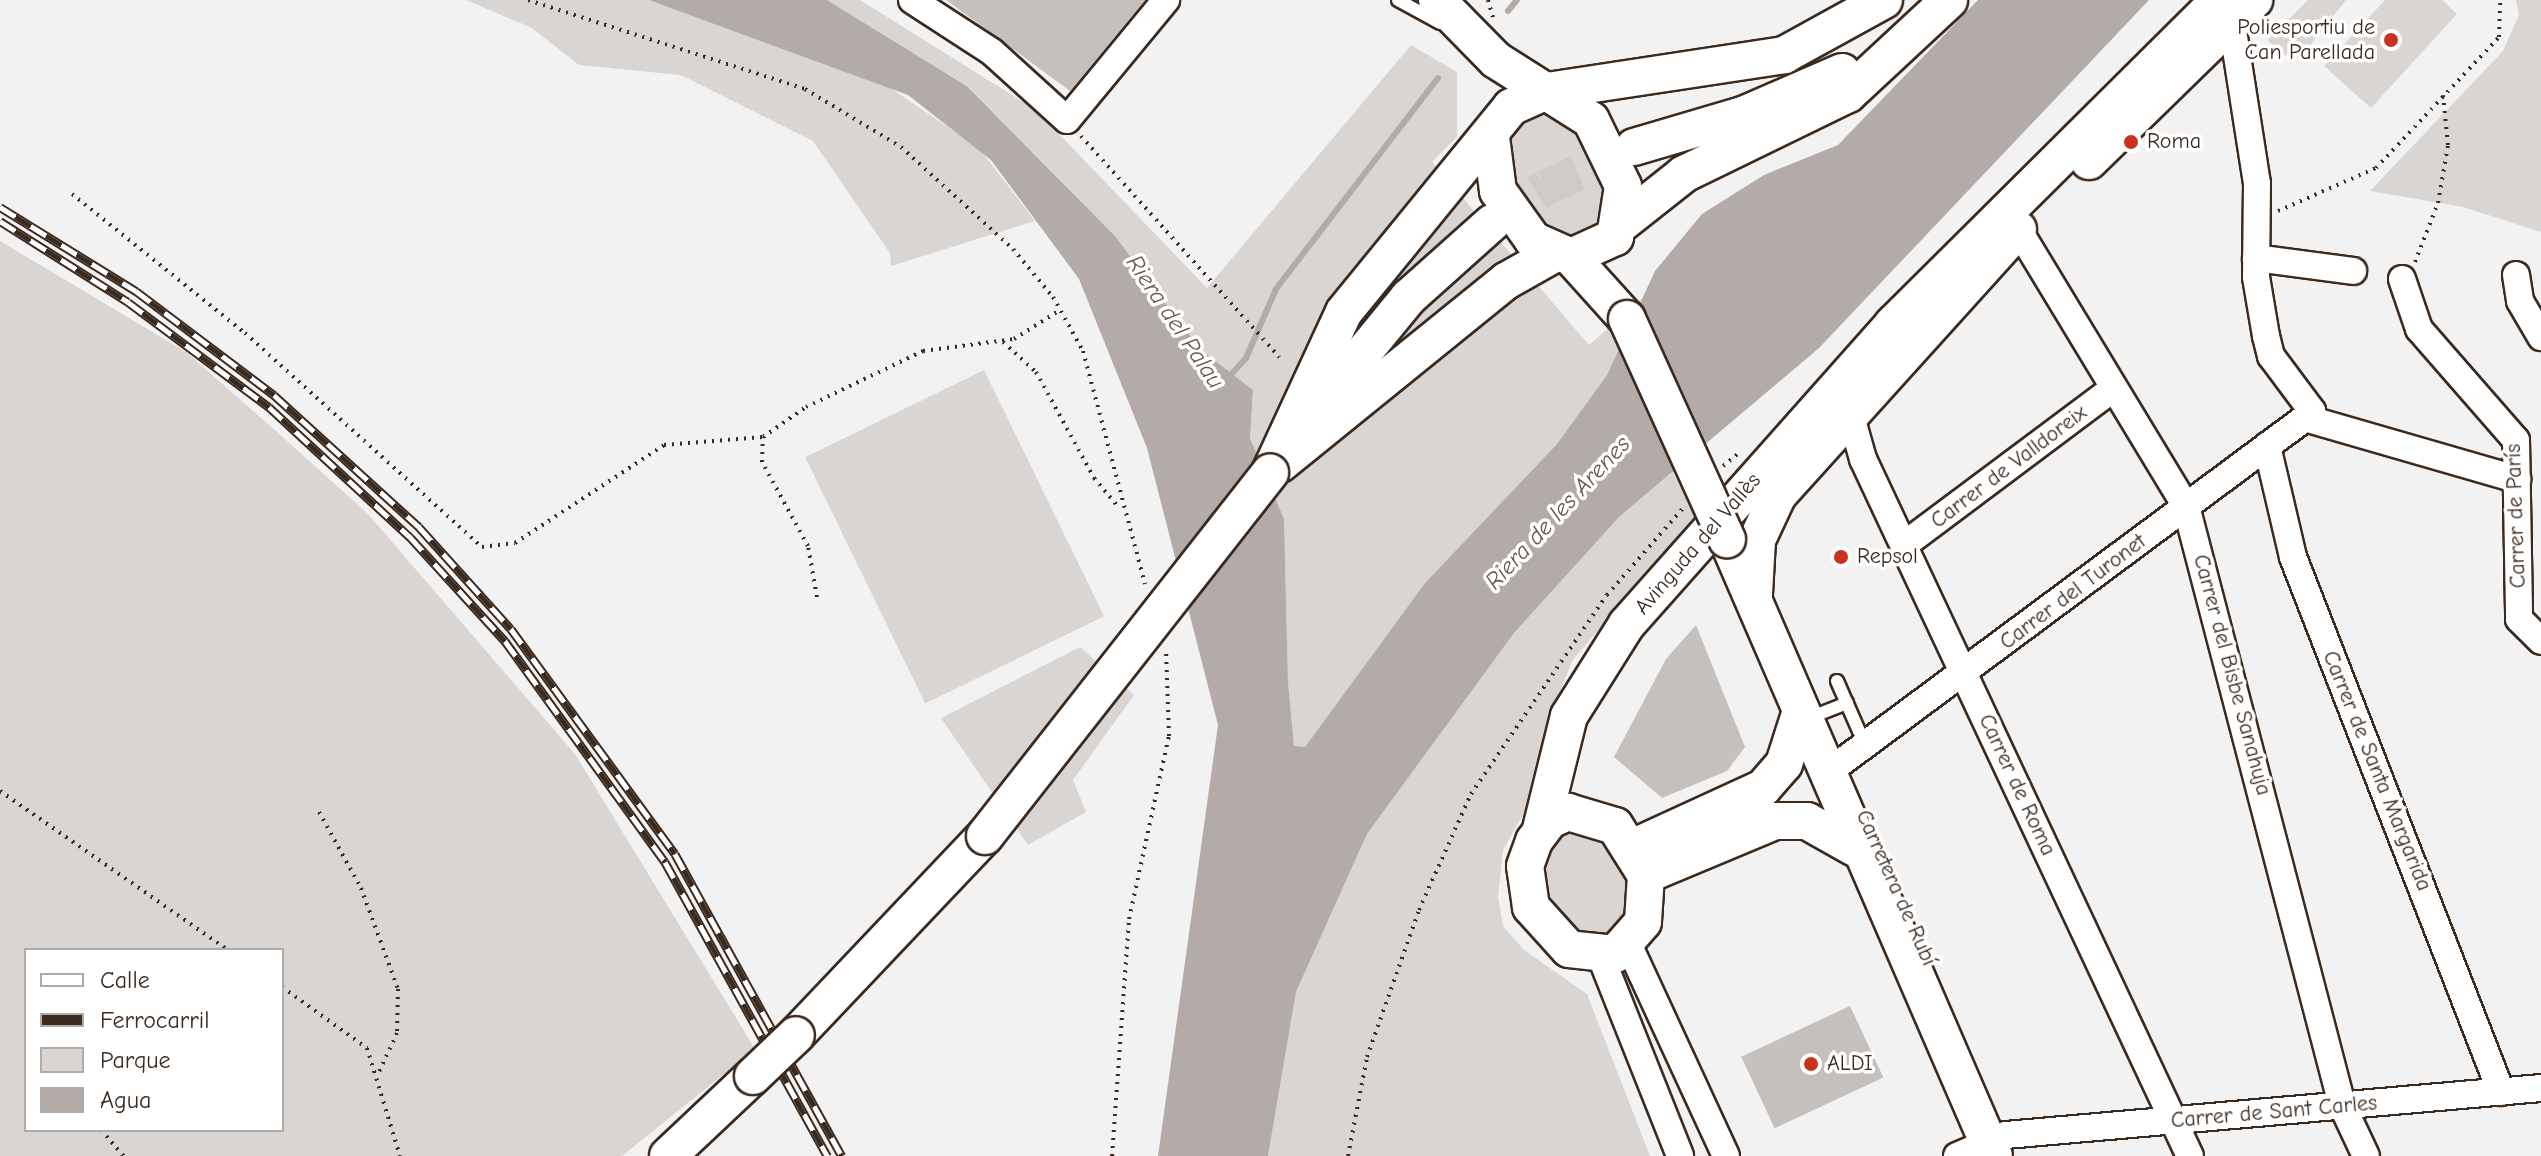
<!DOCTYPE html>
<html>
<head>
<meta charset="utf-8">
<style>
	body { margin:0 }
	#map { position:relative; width:2541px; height:1156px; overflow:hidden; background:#f3f2f2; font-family:"Comic Neue",sans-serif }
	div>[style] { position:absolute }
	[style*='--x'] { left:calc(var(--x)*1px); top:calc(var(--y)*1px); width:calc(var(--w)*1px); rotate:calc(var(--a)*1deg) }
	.green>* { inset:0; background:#d8d5d2; transform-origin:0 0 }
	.water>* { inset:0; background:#b2aba7 }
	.stream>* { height:6px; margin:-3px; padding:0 3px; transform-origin:3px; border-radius:3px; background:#b2aba7 }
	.building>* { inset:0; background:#c6c0bd; transform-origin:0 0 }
	.secondary-tunnel>* { height:36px; margin-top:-18px; transform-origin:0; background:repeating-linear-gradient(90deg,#cecac8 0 36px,transparent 0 54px) }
	.path>* { height:4px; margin-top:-2px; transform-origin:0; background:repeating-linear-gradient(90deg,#3b2a1e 0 2px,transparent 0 8px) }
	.roads { filter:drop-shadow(2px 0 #3b2a1e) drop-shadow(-2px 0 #3b2a1e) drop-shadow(0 2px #3b2a1e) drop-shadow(0 -2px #3b2a1e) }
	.service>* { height:12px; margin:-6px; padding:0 6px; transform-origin:6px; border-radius:6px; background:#fff }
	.minor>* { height:26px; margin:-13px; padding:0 13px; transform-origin:13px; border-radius:13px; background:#fff }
	.secondary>* { height:36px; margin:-18px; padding:0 18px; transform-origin:18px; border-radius:18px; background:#fff }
	.rail>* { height:9px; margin-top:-4.5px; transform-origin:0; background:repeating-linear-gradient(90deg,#fff 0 18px,#3b2a1e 0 36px); box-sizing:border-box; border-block:2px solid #3b2a1e }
	.bridges { filter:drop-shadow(2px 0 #3b2a1e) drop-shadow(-2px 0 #3b2a1e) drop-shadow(0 2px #3b2a1e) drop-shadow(0 -2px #3b2a1e) }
	.secondary-bridge>* { height:36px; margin:-18px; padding:0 18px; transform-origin:18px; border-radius:18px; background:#fff }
	.dots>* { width:22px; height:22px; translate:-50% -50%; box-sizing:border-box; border:4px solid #fff; border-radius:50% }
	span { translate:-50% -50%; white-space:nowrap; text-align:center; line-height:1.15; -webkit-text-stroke:7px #fff; paint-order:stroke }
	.poi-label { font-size:22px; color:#3b2a1e }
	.right { translate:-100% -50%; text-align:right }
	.left { translate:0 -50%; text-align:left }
	.street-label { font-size:22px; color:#3b2a1e }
	.water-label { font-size:24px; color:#65574e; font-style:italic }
	.legend { position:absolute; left:24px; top:948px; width:260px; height:184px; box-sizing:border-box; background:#fff; border:2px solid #b1aaa5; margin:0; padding:10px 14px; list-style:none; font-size:24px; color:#3b2a1e }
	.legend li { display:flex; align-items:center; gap:16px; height:40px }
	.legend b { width:40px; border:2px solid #b1aaa5 }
</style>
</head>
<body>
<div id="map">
	<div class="green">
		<div style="clip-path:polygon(466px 0,649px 0,877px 79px,979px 148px,1035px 221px,891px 266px,890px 253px,813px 141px,681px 75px,579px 65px,532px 28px)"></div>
		<div style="clip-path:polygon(827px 0,860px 0,1036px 110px,1207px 288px,1411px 45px,1457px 72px,1457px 137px,1432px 162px,1589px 345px,1644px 297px,1607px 375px,1557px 444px,1425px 583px,1305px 747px,1294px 747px,1288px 682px,1284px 519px,1250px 438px,1253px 390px,1200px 349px,1115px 236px,968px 86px)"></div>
		<div style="clip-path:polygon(2308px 0,2346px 0,2307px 49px,2281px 56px,2268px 40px)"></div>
		<div style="clip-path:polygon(2385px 0,2442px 0,2457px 14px,2371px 108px,2324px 66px)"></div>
		<div style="clip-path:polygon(2516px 0,2541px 0,2541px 232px,2463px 207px,2370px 191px,2503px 51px,2519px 15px)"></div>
		<div style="clip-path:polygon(1549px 112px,1571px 122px,1604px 174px,1610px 211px,1587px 240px,1555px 237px,1518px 194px,1505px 143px,1519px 122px)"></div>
		<div style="clip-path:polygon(evenodd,0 241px,186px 352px,286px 440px,368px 514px,575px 754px,755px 1049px,622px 1156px,0 1156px,0 241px,26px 950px,282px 950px,282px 1130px,26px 1130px,26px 950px)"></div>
		<div style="left:984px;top:370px;width:274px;height:199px;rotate:64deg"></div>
		<div style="clip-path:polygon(1673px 472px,1695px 517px,1572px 661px,1544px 733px,1533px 797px,1503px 850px,1498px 897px,1503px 926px,1524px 950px,1587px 994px,1650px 1156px,1268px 1156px,1296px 992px,1367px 834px,1514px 633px,1619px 517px)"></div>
		<div style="clip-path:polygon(1080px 647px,1134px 695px,1073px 780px,1086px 812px,1028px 845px,941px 718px)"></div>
		<div style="clip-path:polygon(1585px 826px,1602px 834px,1635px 889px,1618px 939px,1564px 931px,1539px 881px,1555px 834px)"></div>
	</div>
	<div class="water">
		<div style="clip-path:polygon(649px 0,827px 0,967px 86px,1115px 236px,1200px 349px,1253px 390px,1250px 438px,1284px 519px,1288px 682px,1294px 746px,1305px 747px,1425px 583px,1557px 444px,1607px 375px,1655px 271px,1702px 214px,1764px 175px,1838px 145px,1978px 0,2149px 0,1819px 348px,1619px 517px,1514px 633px,1367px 834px,1296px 992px,1268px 1156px,1158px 1156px,1218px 725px,1147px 448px,1079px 279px,991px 160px,908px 95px)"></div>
	</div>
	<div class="stream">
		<div style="--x:1508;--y:11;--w:14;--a:-51"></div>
		<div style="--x:1228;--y:378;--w:27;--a:-48"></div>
		<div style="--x:1246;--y:358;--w:75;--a:-66.5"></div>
		<div style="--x:1276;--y:289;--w:266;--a:-52.5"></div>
	</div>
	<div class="building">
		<div style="clip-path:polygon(946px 0,1145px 0,1070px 91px)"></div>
		<div style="clip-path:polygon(1696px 625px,1745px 747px,1727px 771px,1662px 798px,1614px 757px,1666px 659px)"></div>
		<div style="left:1850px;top:1006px;width:79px;height:120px;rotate:65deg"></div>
	</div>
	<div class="secondary-tunnel">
		<div style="--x:1492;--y:223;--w:64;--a:-33.4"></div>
		<div style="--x:1545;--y:188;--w:98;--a:-24.7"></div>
	</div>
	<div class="path">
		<div style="--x:528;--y:0;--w:291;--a:17.8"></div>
		<div style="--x:805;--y:89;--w:112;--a:31.1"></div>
		<div style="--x:901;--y:147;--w:151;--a:42.3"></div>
		<div style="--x:1013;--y:249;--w:62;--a:50.2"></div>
		<div style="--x:1053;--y:297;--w:62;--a:60.9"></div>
		<div style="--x:1083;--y:351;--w:241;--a:75.1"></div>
		<div style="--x:1488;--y:0;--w:18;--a:74"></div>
		<div style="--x:1081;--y:136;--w:297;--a:48.1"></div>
		<div style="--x:72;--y:194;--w:222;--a:38.8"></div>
		<div style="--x:245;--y:333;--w:319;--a:42.1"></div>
		<div style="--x:482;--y:547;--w:33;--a:-7"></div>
		<div style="--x:515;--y:543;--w:178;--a:-33.3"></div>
		<div style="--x:664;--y:445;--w:99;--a:-4.6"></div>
		<div style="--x:2278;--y:211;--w:107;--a:-23.7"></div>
		<div style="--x:2376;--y:168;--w:180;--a:-46.8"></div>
		<div style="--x:2499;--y:37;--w:37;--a:-88"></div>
		<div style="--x:2415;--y:262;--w:63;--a:-68.7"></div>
		<div style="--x:2438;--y:203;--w:59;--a:-80.2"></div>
		<div style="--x:2448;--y:145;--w:50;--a:-95.7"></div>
		<div style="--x:1003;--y:342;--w:45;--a:42.3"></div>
		<div style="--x:1036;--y:372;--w:121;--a:61.3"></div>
		<div style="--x:1094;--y:478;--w:40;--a:50"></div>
		<div style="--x:1723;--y:466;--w:19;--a:-39"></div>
		<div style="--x:817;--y:597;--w:52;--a:-100"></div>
		<div style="--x:808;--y:546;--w:96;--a:-118.7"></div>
		<div style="--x:762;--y:462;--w:25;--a:-88"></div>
		<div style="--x:763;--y:437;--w:52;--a:-34.9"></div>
		<div style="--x:806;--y:407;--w:130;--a:-25.6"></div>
		<div style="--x:923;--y:351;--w:92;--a:-7.5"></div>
		<div style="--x:1014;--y:339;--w:54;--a:-32.2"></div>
		<div style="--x:0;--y:791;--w:278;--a:34.9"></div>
		<div style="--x:319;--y:812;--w:87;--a:61.1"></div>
		<div style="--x:361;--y:888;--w:108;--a:69.9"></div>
		<div style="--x:398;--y:989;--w:44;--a:91.3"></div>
		<div style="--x:397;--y:1033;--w:43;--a:114.8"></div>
		<div style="--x:282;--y:987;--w:105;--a:35.7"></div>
		<div style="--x:367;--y:1048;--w:113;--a:73"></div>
		<div style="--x:101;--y:1130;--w:35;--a:49"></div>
		<div style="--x:1112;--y:1156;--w:238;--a:-85.9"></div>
		<div style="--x:1129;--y:919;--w:187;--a:-77.7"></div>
		<div style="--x:1169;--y:736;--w:86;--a:-92"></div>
		<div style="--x:1348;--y:1156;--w:101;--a:-79.1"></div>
		<div style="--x:1367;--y:1057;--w:156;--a:-70.5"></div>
		<div style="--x:1419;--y:910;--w:127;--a:-65.9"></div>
		<div style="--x:1471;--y:794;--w:241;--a:-55.7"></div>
		<div style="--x:1607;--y:595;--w:117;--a:-48.8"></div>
	</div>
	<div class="roads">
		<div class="service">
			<div style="--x:1398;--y:0;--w:48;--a:28.7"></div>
			<div style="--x:1837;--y:681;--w:55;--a:66.3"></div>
			<div style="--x:1809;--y:718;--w:41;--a:-21.5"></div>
		</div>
		<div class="minor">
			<div style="--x:912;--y:0;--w:95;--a:33"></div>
			<div style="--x:992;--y:52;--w:101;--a:42.2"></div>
			<div style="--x:1067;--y:120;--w:156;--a:-50.5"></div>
			<div style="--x:2232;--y:24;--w:161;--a:81.1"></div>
			<div style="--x:2257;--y:183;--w:94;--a:90.6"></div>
			<div style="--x:2256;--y:277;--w:60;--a:80.4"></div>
			<div style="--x:2266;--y:336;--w:21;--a:76"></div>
			<div style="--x:2271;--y:356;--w:69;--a:53.3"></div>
			<div style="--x:2312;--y:411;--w:10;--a:135"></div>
			<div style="--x:2305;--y:418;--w:221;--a:16.1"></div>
			<div style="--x:2018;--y:229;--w:324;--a:58.8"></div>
			<div style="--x:2186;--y:506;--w:619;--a:75.4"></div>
			<div style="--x:2342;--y:1105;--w:56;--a:64.8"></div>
			<div style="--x:2256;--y:258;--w:98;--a:7.6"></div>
			<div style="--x:2516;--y:275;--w:26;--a:81"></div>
			<div style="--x:2520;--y:301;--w:42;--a:59.7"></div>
			<div style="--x:2402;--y:279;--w:53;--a:71.2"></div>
			<div style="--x:2419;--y:329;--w:147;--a:48.9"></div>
			<div style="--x:2516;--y:440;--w:179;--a:89"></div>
			<div style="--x:2519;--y:619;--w:31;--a:45"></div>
			<div style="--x:1850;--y:413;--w:48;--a:74.2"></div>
			<div style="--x:1863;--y:459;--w:770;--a:64.87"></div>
			<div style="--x:2267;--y:446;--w:114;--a:76.8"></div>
			<div style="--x:2293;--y:557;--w:574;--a:68.75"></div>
			<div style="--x:1904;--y:545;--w:262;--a:-36.8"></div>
			<div style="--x:1839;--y:764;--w:580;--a:-36.59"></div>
			<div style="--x:1629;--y:946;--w:231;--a:65.2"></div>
			<div style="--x:1601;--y:957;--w:214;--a:68.3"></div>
			<div style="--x:1957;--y:1156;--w:53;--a:-23.2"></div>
			<div style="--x:2006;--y:1135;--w:537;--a:-5.02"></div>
		</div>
		<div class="secondary">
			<div style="--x:1437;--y:0;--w:84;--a:45.5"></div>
			<div style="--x:1496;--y:60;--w:112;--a:32.3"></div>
			<div style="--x:1591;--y:120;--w:73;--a:64.1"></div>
			<div style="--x:1623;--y:186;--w:52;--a:98.9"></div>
			<div style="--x:1615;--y:237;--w:48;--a:155.6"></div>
			<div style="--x:1571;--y:257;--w:42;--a:-155.9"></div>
			<div style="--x:1533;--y:240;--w:60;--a:-125.5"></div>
			<div style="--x:1498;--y:191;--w:54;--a:-97.4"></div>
			<div style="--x:1634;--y:147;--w:114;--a:-16.4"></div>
			<div style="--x:1743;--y:115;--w:108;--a:-23.5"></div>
			<div style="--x:2089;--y:161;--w:231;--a:-44.3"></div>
			<div style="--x:1621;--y:224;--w:80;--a:-38.4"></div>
			<div style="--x:1684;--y:174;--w:182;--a:-26"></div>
			<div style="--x:1848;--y:94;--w:138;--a:-42.9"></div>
			<div style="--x:1571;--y:257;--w:84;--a:47.9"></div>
			<div style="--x:1314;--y:413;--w:149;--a:-50.7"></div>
			<div style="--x:1408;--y:298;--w:113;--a:-41.8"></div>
			<div style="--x:1280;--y:464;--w:291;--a:-39"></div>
			<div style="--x:1506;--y:281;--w:55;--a:-29.4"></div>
			<div style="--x:1270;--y:472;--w:176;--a:-65.2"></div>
			<div style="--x:1344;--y:312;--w:264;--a:-50.8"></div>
			<div style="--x:1511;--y:107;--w:39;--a:-24"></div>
			<div style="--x:1547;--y:91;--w:240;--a:-8.6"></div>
			<div style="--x:1784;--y:55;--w:114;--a:-28.8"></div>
			<div style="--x:1727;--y:539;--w:672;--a:66.6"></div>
			<div style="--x:1754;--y:594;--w:54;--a:-86.8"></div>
			<div style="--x:1757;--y:540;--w:50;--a:-65"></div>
			<div style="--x:1778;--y:495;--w:358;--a:-47.9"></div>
			<div style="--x:1568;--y:812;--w:49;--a:16.6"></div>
			<div style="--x:1615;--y:826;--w:58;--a:57.7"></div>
			<div style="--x:1646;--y:875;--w:47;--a:93.7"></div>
			<div style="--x:1643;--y:922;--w:43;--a:131.2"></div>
			<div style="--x:1615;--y:954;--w:46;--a:-173.8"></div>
			<div style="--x:1569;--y:949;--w:57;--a:-132.1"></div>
			<div style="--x:1531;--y:907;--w:41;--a:-98.3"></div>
			<div style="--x:1525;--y:866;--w:27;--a:-70"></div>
			<div style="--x:1534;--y:841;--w:26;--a:-53"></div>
			<div style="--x:1550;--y:820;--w:20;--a:-24"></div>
			<div style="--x:1541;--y:829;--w:116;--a:-76.1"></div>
			<div style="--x:1569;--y:716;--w:109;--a:-57.8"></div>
			<div style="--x:1627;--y:624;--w:401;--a:-48.4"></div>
			<div style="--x:1893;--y:324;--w:460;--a:-44.8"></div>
			<div style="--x:1634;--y:847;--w:142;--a:-24.6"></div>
			<div style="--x:1763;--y:788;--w:32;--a:-49"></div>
			<div style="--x:1784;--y:764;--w:49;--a:-72.3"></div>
			<div style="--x:1646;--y:875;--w:140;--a:-22.7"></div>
			<div style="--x:1775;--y:821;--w:32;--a:0"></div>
			<div style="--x:1807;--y:821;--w:55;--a:29.4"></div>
			<div style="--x:796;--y:1035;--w:274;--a:-46.5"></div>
			<div style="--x:668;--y:1156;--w:117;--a:-43.3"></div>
		</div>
	</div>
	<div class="rail">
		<div style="--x:0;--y:207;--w:160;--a:31.7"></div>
		<div style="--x:136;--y:291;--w:173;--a:37"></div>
		<div style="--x:274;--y:395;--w:196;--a:42.3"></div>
		<div style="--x:419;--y:527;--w:137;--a:48"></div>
		<div style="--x:511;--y:629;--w:278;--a:53.9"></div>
		<div style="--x:675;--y:854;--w:345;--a:61.1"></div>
		<div style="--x:0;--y:221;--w:151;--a:32.3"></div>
		<div style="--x:128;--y:302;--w:176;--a:36.7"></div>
		<div style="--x:269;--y:407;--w:192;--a:42.7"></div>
		<div style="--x:410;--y:537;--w:141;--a:47.6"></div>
		<div style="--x:505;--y:641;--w:273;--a:54.1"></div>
		<div style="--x:665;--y:862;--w:336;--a:61.1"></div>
	</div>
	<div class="bridges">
		<div class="secondary-bridge">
			<div style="--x:1627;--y:319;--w:242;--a:65.6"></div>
			<div style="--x:985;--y:836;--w:462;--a:-51.9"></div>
			<div style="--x:753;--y:1076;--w:59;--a:-43.6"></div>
		</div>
	</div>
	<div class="dots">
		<div style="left:2391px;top:40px;background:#c8321e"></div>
		<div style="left:2131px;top:142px;background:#c8321e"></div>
		<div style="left:1841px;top:557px;background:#c8321e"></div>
		<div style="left:1811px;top:1064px;background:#c8321e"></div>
	</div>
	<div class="poi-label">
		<span class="right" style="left:2375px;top:40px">Poliesportiu de<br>Can Parellada</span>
		<span class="left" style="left:2147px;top:142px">Roma</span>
		<span class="left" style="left:1857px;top:557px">Repsol</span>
		<span class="left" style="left:1827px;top:1064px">ALDI</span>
	</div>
	<div class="street-label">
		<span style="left:2009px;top:467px;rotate:-37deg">Carrer de Valldoreix</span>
		<span style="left:2516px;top:516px;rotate:-92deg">Carrer de París</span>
		<span style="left:1698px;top:544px;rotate:-49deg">Avinguda del Vallès</span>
		<span style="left:2073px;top:592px;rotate:-37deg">Carrer del Turonet</span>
		<span style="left:2232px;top:675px;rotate:75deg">Carrer del Bisbe Sanahuja</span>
		<span style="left:2377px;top:771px;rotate:68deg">Carrer de Santa Margarida</span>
		<span style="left:2017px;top:785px;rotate:65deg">Carrer de Roma</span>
		<span style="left:1896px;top:888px;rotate:66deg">Carretera de Rubí</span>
		<span style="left:2274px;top:1112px;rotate:-5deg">Carrer de Sant Carles</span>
	</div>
	<div class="water-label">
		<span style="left:1175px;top:322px;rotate:56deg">Riera del Palau</span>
		<span style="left:1558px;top:513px;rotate:-47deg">Riera de les Arenes</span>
	</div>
	<ul class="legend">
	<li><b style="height:10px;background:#fff"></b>Calle</li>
	<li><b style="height:10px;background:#3b2a1e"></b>Ferrocarril</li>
	<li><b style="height:22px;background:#d8d5d2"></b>Parque</li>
	<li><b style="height:22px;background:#b2aba7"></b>Agua</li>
	</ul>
</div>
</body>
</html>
